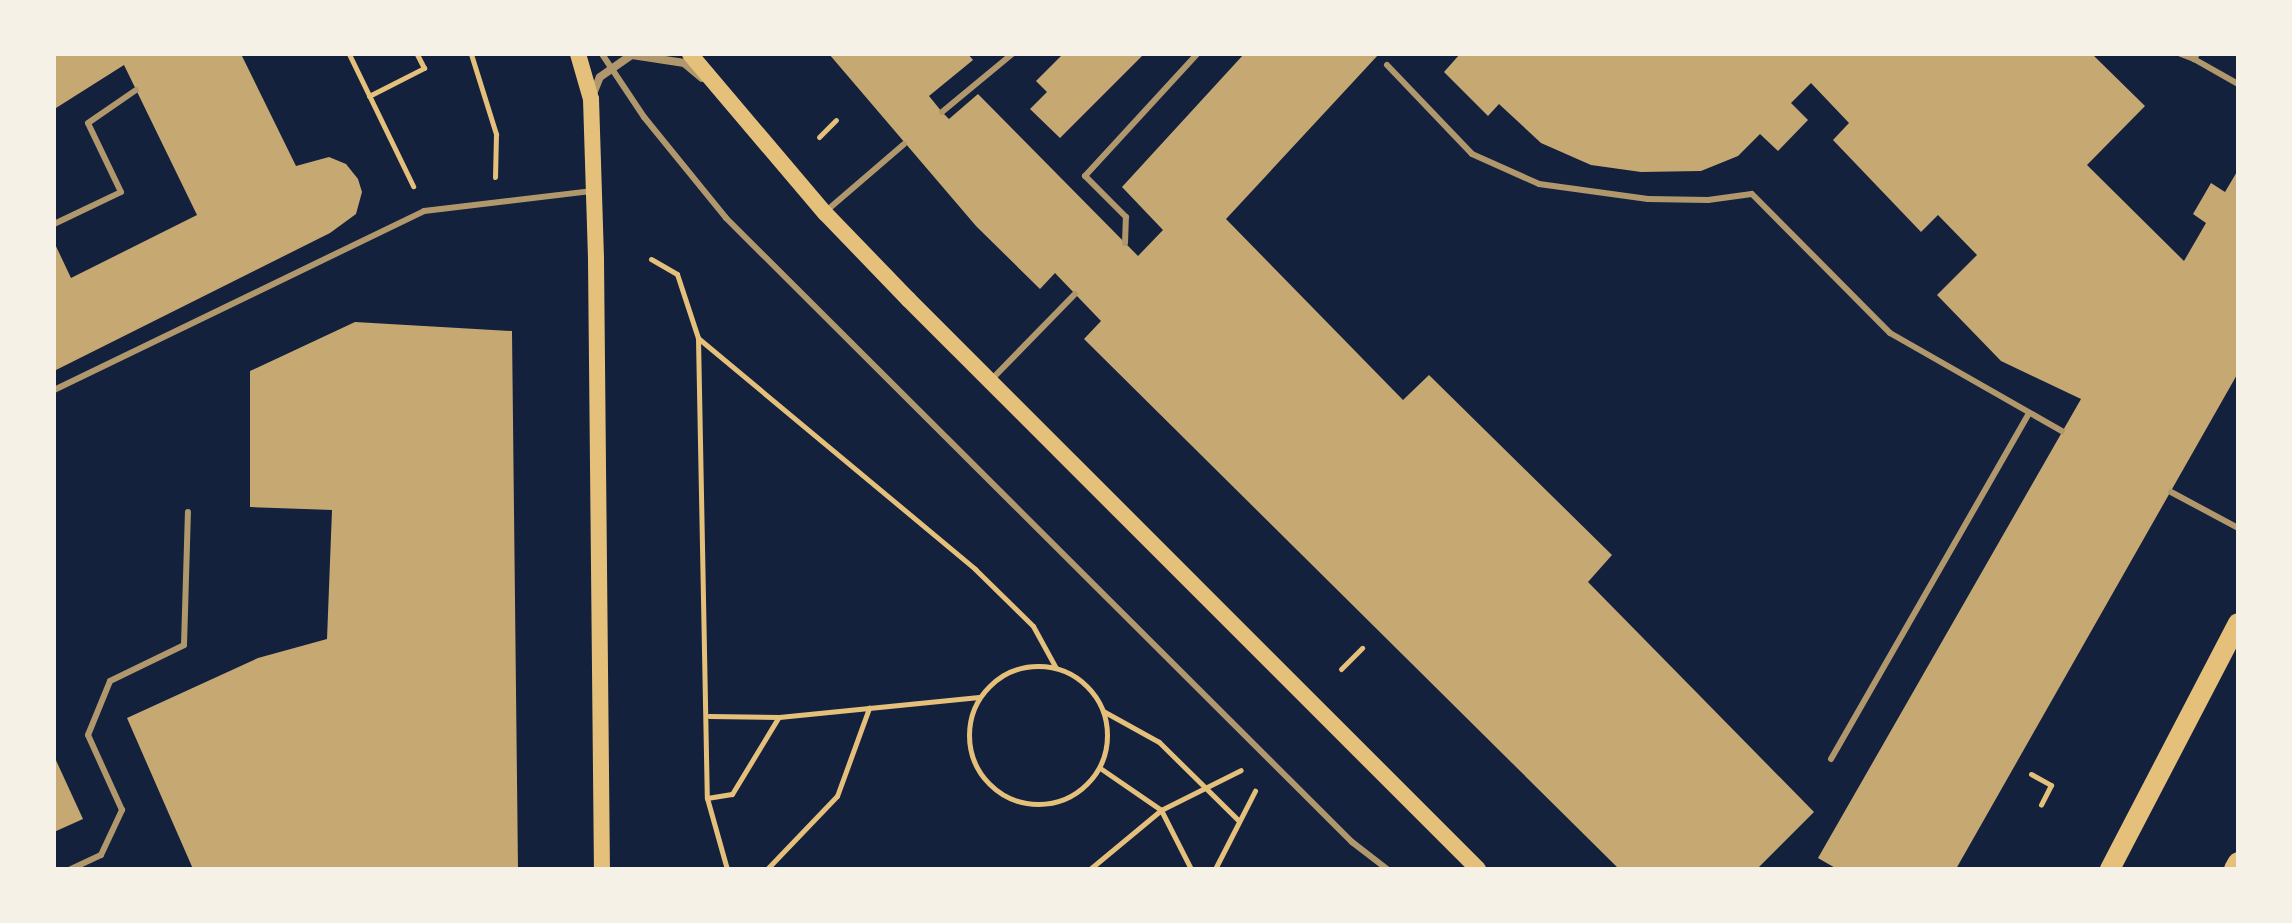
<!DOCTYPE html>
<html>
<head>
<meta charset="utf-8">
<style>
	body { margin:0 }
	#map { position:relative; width:2292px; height:923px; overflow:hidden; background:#14213d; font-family:"Open Sans",sans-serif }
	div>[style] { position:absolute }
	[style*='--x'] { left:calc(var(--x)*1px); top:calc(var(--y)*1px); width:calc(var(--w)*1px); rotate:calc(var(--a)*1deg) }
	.building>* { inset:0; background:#c6a872 }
	.path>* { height:5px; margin:-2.5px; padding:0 2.5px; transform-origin:2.5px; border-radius:2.5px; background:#e5c07b }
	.path>.ring { margin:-2.5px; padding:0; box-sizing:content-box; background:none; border:5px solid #e5c07b; border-radius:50% }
	.service>* { height:6px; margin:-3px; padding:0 3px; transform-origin:3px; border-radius:3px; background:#b1986c }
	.minor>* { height:8px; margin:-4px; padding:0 4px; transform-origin:4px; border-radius:4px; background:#b1986c }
	.secondary>* { height:16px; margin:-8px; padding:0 8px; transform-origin:8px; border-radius:8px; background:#e5c07b }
	.primary>* { height:20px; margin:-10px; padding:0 10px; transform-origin:10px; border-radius:10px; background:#e5c07b }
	span { translate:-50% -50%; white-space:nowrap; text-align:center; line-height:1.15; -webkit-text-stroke:6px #f6f1e7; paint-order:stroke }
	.frame { position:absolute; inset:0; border:56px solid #f6f1e7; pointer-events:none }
</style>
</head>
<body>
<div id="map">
	<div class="building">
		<div style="clip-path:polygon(54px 54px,241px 54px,296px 166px,329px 157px,346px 164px,358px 179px,362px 192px,356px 214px,330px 233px,54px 371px,54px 242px,71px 278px,197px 215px,124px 65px,56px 108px)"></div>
		<div style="clip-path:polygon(829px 54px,968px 54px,973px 60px,929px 96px,942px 112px,949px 119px,978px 94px,1138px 256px,1163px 230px,1122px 187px,1244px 54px,1379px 54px,1226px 219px,1403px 400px,1429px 375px,1612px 555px,1588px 582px,1814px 812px,1757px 869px,1619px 869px,1084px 339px,1101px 321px,1055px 273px,1040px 289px,976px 226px)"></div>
		<div style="clip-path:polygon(1063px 54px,1144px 54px,1060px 138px,1030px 109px,1047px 92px,1036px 81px)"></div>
		<div style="clip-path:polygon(1460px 54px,2092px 54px,2145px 106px,2087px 165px,2184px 261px,2206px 223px,2193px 214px,2211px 183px,2225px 192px,2238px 170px,2238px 373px,1956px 869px,1837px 869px,1818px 858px,2081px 399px,2001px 361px,1937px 295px,1977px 255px,1938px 215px,1921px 232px,1833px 140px,1849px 123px,1811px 83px,1791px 103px,1808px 120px,1778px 151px,1760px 134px,1738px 156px,1701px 171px,1641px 172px,1591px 165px,1541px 143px,1499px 104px,1488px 116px,1444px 72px)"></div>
		<div style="clip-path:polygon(355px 322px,512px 331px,518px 869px,193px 869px,127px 718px,258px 658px,327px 639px,332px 510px,250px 507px,250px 371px)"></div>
		<div style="clip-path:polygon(54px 756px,83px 819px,54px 832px)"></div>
	</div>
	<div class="path">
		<div style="--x:349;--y:54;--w:147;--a:64.1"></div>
		<div style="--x:471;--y:54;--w:84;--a:72.6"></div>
		<div style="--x:496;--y:134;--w:43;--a:91.3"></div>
		<div style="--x:369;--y:96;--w:62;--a:-27"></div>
		<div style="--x:424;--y:68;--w:16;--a:-117"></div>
		<div style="--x:819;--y:137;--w:24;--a:-45"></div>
		<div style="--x:651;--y:259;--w:30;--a:30"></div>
		<div style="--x:677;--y:274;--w:67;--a:71.8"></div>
		<div style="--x:698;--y:338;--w:460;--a:88.9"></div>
		<div style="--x:707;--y:798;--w:74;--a:74.3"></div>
		<div style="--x:698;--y:338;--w:361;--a:39.8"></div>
		<div style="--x:975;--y:569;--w:81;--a:44.5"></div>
		<div style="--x:1033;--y:626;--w:48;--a:61.3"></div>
		<div class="ring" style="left:969px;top:666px;width:133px;height:133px"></div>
		<div style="--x:1341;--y:669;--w:30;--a:-45"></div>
		<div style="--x:1103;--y:711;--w:64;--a:29"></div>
		<div style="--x:1159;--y:742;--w:112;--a:44.6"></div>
		<div style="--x:709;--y:716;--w:70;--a:0.8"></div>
		<div style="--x:779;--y:717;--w:201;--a:-5.7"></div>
		<div style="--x:1100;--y:768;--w:74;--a:34.5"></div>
		<div style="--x:1161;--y:810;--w:66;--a:63"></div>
		<div style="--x:2031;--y:774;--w:23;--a:29"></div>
		<div style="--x:2051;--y:785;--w:22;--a:117"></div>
		<div style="--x:707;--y:798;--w:25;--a:-9"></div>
		<div style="--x:732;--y:794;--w:89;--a:-58.8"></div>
		<div style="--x:767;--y:869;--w:101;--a:-46.2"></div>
		<div style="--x:837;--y:796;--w:94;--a:-70"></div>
		<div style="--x:1090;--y:869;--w:92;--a:-39.7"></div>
		<div style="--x:1161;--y:810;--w:89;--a:-26.6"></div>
		<div style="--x:1215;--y:869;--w:88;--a:-62.9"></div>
	</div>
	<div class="service">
		<div style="--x:602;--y:54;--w:76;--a:56.3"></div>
		<div style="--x:644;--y:117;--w:130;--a:50.9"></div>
		<div style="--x:726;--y:218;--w:884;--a:44.91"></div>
		<div style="--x:1352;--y:842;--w:44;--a:37.6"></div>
		<div style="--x:2181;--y:54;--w:14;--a:21"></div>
		<div style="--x:2197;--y:54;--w:6;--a:121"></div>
		<div style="--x:2194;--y:59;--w:51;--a:29.6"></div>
		<div style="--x:1387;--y:65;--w:123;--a:46.3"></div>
		<div style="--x:1472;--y:154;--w:73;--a:24.1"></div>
		<div style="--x:1539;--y:184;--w:110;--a:7.8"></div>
		<div style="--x:1648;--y:199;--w:60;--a:1"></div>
		<div style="--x:1708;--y:200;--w:44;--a:-7.8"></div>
		<div style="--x:1752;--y:194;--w:196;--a:45.2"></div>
		<div style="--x:1890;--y:333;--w:198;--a:29.7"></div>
		<div style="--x:942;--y:112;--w:91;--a:-39.6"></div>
		<div style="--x:825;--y:212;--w:104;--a:-40.7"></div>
		<div style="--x:54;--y:224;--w:74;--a:-25.5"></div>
		<div style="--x:121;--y:192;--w:76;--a:-115.6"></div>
		<div style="--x:88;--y:123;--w:58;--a:-34.5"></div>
		<div style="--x:1125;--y:243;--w:26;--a:-88"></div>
		<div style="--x:1126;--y:217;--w:58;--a:-135"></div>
		<div style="--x:1085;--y:176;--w:166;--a:-47.4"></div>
		<div style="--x:991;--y:380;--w:120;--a:-45.7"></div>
		<div style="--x:54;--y:390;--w:411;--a:-25.8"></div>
		<div style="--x:424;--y:211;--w:168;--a:-6.8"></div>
		<div style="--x:2171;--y:492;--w:76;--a:28.2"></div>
		<div style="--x:1831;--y:759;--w:399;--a:-60.2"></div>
		<div style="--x:71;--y:869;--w:33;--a:-25"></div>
		<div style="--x:101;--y:855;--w:50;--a:-65"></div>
		<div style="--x:122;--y:810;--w:82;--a:-114.4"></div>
		<div style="--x:88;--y:735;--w:58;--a:-67.8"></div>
		<div style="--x:110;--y:681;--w:82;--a:-25.9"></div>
		<div style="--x:184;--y:645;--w:133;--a:-88.3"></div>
	</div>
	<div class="minor">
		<div style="--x:593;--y:94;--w:18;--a:-68"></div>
		<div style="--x:600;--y:77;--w:39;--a:-35"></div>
		<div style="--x:632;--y:55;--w:53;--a:8.7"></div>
		<div style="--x:684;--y:63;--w:23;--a:40"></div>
	</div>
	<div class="secondary">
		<div style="--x:578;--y:54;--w:47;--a:73.9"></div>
		<div style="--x:591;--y:99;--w:161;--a:88.2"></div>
		<div style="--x:596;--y:260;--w:609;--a:89.44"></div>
		<div style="--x:690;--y:54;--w:209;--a:49.7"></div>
		<div style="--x:825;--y:213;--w:120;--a:46"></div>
		<div style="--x:908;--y:299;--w:806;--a:45"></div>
	</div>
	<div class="primary">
		<div style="--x:2110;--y:869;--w:277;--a:-62.5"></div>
		<div style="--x:2234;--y:869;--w:8;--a:-60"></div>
	</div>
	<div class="frame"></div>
</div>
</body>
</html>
